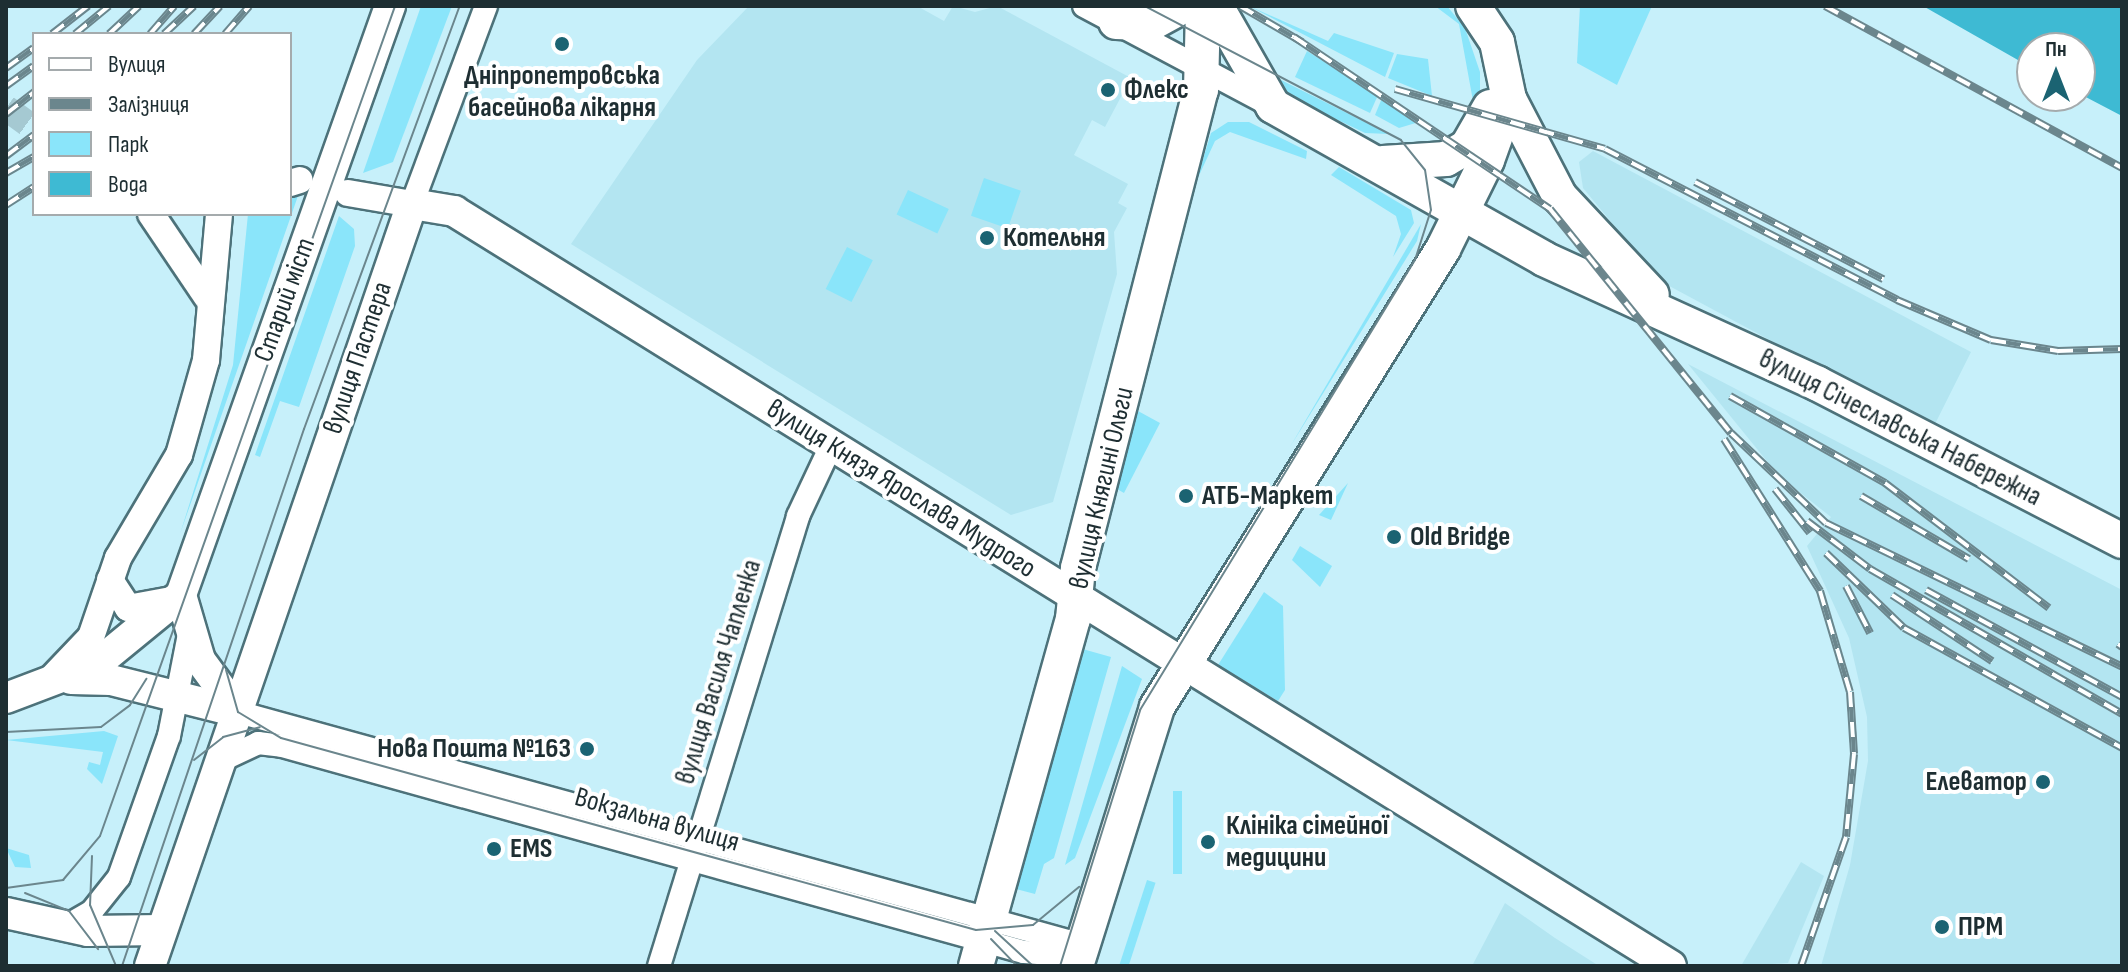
<!DOCTYPE html>
<html>
<head>
<meta charset="utf-8">
<style>
	body { margin:0 }
	#map { position:relative; width:2128px; height:972px; overflow:hidden; background:#c7f0fa; font-family:"Sofia Sans Condensed",sans-serif }
	div>[style] { position:absolute }
	[style*='--x'] { left:calc(var(--x)*1px); top:calc(var(--y)*1px); width:calc(var(--w)*1px); rotate:calc(var(--a)*1deg) }
	.built>* { inset:0; background:#b3e5f1 }
	.green>* { inset:0; background:#8ae5fa; transform-origin:0 0 }
	.water>* { inset:0; background:#3ebad3 }
	.tertiary-tunnel>* { height:26px; margin-top:-13px; transform-origin:0; background:repeating-linear-gradient(90deg,#a5c9d2 0 26px,transparent 0 39px) }
	.roads { filter:drop-shadow(2px 0 #4d727a) drop-shadow(-2px 0 #4d727a) drop-shadow(0 2px #4d727a) drop-shadow(0 -2px #4d727a) }
	.minor>* { height:22px; margin:-11px; padding:0 11px; transform-origin:11px; border-radius:11px; background:#fff }
	.tertiary>* { height:26px; margin:-13px; padding:0 13px; transform-origin:13px; border-radius:13px; background:#fff }
	.secondary>* { height:30px; margin:-15px; padding:0 15px; transform-origin:15px; border-radius:15px; background:#fff }
	.primary>* { height:34px; margin:-17px; padding:0 17px; transform-origin:17px; border-radius:17px; background:#fff }
	.tram>* { height:2px; margin:-1px; padding:0 1px; transform-origin:1px; border-radius:1px; background:#6b868d }
	.rail>* { height:8px; margin-top:-4px; transform-origin:0; background:repeating-linear-gradient(90deg,#fff 0 15px,#6b868d 0 30px); box-sizing:border-box; border-block:2px solid #6b868d }
	.dots>* { width:22px; height:22px; translate:-50% -50%; box-sizing:border-box; border:4px solid #fff; border-radius:50% }
	span { translate:-50% -50%; white-space:nowrap; text-align:center; line-height:1.15; -webkit-text-stroke:8px #fff; paint-order:stroke }
	.poi-label { font-size:28px; color:#1e2e32; font-weight:700 }
	.left { translate:0 -50%; text-align:left }
	.right { translate:-100% -50%; text-align:right }
	.street-label { font-size:28px; color:#1e2e32 }
	.frame { position:absolute; inset:0; border:8px solid #1e2e32; pointer-events:none }
	.legend { position:absolute; left:32px; top:32px; width:260px; height:184px; box-sizing:border-box; background:#fff; border:2px solid #a5abad; margin:0; padding:10px 14px; list-style:none; font-size:24px; color:#1e2e32 }
	.legend li { display:flex; align-items:center; gap:16px; height:40px }
	.legend b { width:40px; border:2px solid #a5abad }
	.north { position:absolute; left:2016px; top:32px; width:80px; height:80px; box-sizing:border-box; background:#fff; border:2px solid #a5abad; border-radius:50%; rotate:0deg; font-size:22px; font-weight:700; line-height:32px; text-align:center; color:#1e2e32 }
	.north::after { content:''; display:block; margin:auto; width:28px; height:36px; background:#1b6372; clip-path:polygon(50% 0,100% 100%,50% 72%,0 100%) }
</style>
</head>
<body>
<div id="map">
	<div class="built">
		<div style="clip-path:polygon(749px 6px,917px 6px,944px 21px,953px 6px,975px 12px,997px 6px,1131px 78px,1105px 127px,1092px 120px,1074px 155px,1128px 184px,1118px 203px,1127px 208px,1114px 232px,1117px 274px,1053px 502px,1011px 515px,571px 244px,697px 60px)"></div>
		<div style="clip-path:polygon(1593px 151px,1971px 352px,1933px 428px,1660px 281px,1583px 188px,1579px 162px)"></div>
		<div style="clip-path:polygon(1688px 364px,2122px 590px,2122px 966px,1821px 966px,1850px 865px,1868px 761px,1867px 717px,1849px 638px,1807px 546px,1831px 517px,1779px 476px)"></div>
		<div style="clip-path:polygon(1801px 862px,1824px 876px,1788px 963px,1741px 966px)"></div>
		<div style="clip-path:polygon(1505px 903px,1555px 938px,1599px 966px,1472px 966px)"></div>
	</div>
	<div class="green">
		<div style="clip-path:polygon(421px 6px,452px 6px,393px 162px,363px 173px)"></div>
		<div style="clip-path:polygon(1249px 6px,1328px 41px,1334px 33px,1394px 53px,1385px 77px)"></div>
		<div style="clip-path:polygon(1435px 6px,1447px 6px,1465px 28px,1480px 72px,1480px 102px,1473px 101px,1459px 24px)"></div>
		<div style="clip-path:polygon(1580px 6px,1652px 6px,1617px 85px,1577px 63px)"></div>
		<div style="clip-path:polygon(1307px 51px,1378px 95px,1370px 113px,1295px 77px)"></div>
		<div style="clip-path:polygon(1397px 54px,1428px 59px,1432px 96px,1388px 78px)"></div>
		<div style="clip-path:polygon(1277px 78px,1389px 134px,1365px 133px,1290px 97px)"></div>
		<div style="clip-path:polygon(1382px 98px,1419px 122px,1399px 128px,1375px 115px)"></div>
		<div style="clip-path:polygon(1228px 122px,1249px 122px,1307px 151px,1306px 159px,1230px 132px,1215px 141px,1196px 182px,1211px 133px)"></div>
		<div style="clip-path:polygon(1339px 167px,1411px 210px,1414px 223px,1393px 257px,1401px 234px,1396px 216px,1331px 175px)"></div>
		<div style="left:984px;top:178px;width:39px;height:40px;rotate:19deg"></div>
		<div style="left:908px;top:190px;width:45px;height:27px;rotate:25deg"></div>
		<div style="clip-path:polygon(290px 193px,299px 193px,180px 534px,233px 365px,248px 214px,290px 214px)"></div>
		<div style="clip-path:polygon(339px 216px,354px 229px,355px 246px,299px 407px,280px 401px,260px 457px,255px 455px)"></div>
		<div style="clip-path:polygon(1421px 224px,1417px 241px,1290px 447px)"></div>
		<div style="left:847px;top:247px;width:29px;height:47px;rotate:27deg"></div>
		<div style="clip-path:polygon(1138px 411px,1160px 423px,1124px 493px,1117px 489px)"></div>
		<div style="clip-path:polygon(1348px 483px,1331px 520px,1319px 515px)"></div>
		<div style="clip-path:polygon(1300px 546px,1332px 566px,1320px 587px,1292px 560px)"></div>
		<div style="clip-path:polygon(1264px 592px,1283px 606px,1285px 690px,1278px 701px,1218px 665px)"></div>
		<div style="clip-path:polygon(1079px 648px,1111px 657px,1054px 858px,1044px 864px,1035px 894px,1012px 888px)"></div>
		<div style="clip-path:polygon(1122px 666px,1142px 679px,1075px 858px,1065px 865px)"></div>
		<div style="clip-path:polygon(104px 731px,118px 736px,102px 784px,87px 769px,89px 762px,100px 765px,103px 752px,6px 740px)"></div>
		<div style="left:1173px;top:791px;width:9px;height:83px"></div>
		<div style="clip-path:polygon(6px 848px,29px 855px,31px 868px,15px 867px)"></div>
		<div style="left:1147px;top:880px;width:9px;height:90px;rotate:18deg"></div>
	</div>
	<div class="water">
		<div style="clip-path:polygon(1923px 6px,2122px 6px,2122px 116px,2080px 94px,2080px 48px,2032px 48px,2032px 68px)"></div>
	</div>
	<div class="tertiary-tunnel">
		<div style="--x:6;--y:108;--w:34;--a:36"></div>
	</div>
	<div class="roads">
		<div class="minor">
			<div style="--x:1084;--y:6;--w:213;--a:28"></div>
			<div style="--x:412;--y:204;--w:211;--a:-69.5"></div>
			<div style="--x:238;--y:712;--w:876;--a:15.43"></div>
			<div style="--x:222;--y:760;--w:40;--a:-25"></div>
			<div style="--x:258;--y:743;--w:24;--a:7"></div>
			<div style="--x:282;--y:746;--w:770;--a:15.52"></div>
			<div style="--x:1024;--y:952;--w:55;--a:4.2"></div>
			<div style="--x:63;--y:928;--w:34;--a:-30"></div>
			<div style="--x:92;--y:911;--w:43;--a:-51.5"></div>
			<div style="--x:119;--y:877;--w:150;--a:-70.5"></div>
			<div style="--x:169;--y:736;--w:104;--a:-78.9"></div>
			<div style="--x:659;--y:966;--w:471;--a:-72.8"></div>
			<div style="--x:798;--y:516;--w:77;--a:-64.8"></div>
		</div>
		<div class="tertiary">
			<div style="--x:290;--y:183;--w:10;--a:-17"></div>
			<div style="--x:348;--y:193;--w:65;--a:9.8"></div>
			<div style="--x:151;--y:214;--w:100;--a:56"></div>
			<div style="--x:110;--y:580;--w:33;--a:57"></div>
			<div style="--x:128;--y:608;--w:44;--a:-10.5"></div>
			<div style="--x:51;--y:679;--w:58;--a:-46.4"></div>
			<div style="--x:91;--y:637;--w:83;--a:-71.1"></div>
			<div style="--x:118;--y:558;--w:120;--a:-59.4"></div>
			<div style="--x:179;--y:455;--w:99;--a:-74.1"></div>
			<div style="--x:206;--y:360;--w:147;--a:-84.9"></div>
		</div>
		<div class="secondary">
			<div style="--x:181;--y:595;--w:68;--a:73.7"></div>
			<div style="--x:200;--y:660;--w:64;--a:53.8"></div>
			<div style="--x:71;--y:679;--w:40;--a:1.4"></div>
			<div style="--x:111;--y:680;--w:131;--a:14.1"></div>
			<div style="--x:6;--y:698;--w:98;--a:-20.8"></div>
			<div style="--x:98;--y:663;--w:107;--a:-39.3"></div>
			<div style="--x:181;--y:595;--w:625;--a:-70.46"></div>
			<div style="--x:6;--y:913;--w:84;--a:12.4"></div>
			<div style="--x:88;--y:931;--w:73;--a:-0.8"></div>
			<div style="--x:150;--y:966;--w:806;--a:-71.03"></div>
			<div style="--x:412;--y:204;--w:43;--a:9.5"></div>
			<div style="--x:454;--y:211;--w:1432;--a:31.81"></div>
		</div>
		<div class="primary">
			<div style="--x:1216;--y:6;--w:115;--a:60.3"></div>
			<div style="--x:1273;--y:106;--w:311;--a:29.4"></div>
			<div style="--x:1544;--y:259;--w:301;--a:24.5"></div>
			<div style="--x:1818;--y:384;--w:342;--a:27.3"></div>
			<div style="--x:1116;--y:22;--w:36;--a:2"></div>
			<div style="--x:1152;--y:23;--w:35;--a:-29"></div>
			<div style="--x:1509;--y:99;--w:110;--a:62.5"></div>
			<div style="--x:1560;--y:197;--w:134;--a:46.8"></div>
			<div style="--x:1383;--y:163;--w:63;--a:-3.6"></div>
			<div style="--x:1446;--y:159;--w:24;--a:-30"></div>
			<div style="--x:1467;--y:147;--w:46;--a:-60.1"></div>
			<div style="--x:976;--y:966;--w:360;--a:-74.4"></div>
			<div style="--x:1073;--y:619;--w:51;--a:-84.4"></div>
			<div style="--x:1078;--y:568;--w:494;--a:-75.6"></div>
			<div style="--x:1201;--y:90;--w:84;--a:-88.6"></div>
			<div style="--x:1076;--y:966;--w:271;--a:-72.6"></div>
			<div style="--x:1157;--y:707;--w:540;--a:-58.02"></div>
			<div style="--x:1443;--y:249;--w:99;--a:-63.7"></div>
			<div style="--x:1487;--y:160;--w:65;--a:-70.2"></div>
			<div style="--x:1509;--y:99;--w:58;--a:-101.9"></div>
			<div style="--x:1497;--y:42;--w:43;--a:-123.7"></div>
		</div>
	</div>
	<div class="tram">
		<div style="--x:226;--y:670;--w:44;--a:74.1"></div>
		<div style="--x:238;--y:712;--w:50;--a:31.2"></div>
		<div style="--x:281;--y:738;--w:721;--a:15.44"></div>
		<div style="--x:976;--y:930;--w:57;--a:-5"></div>
		<div style="--x:1033;--y:925;--w:60;--a:-39.6"></div>
		<div style="--x:6;--y:732;--w:95;--a:-3"></div>
		<div style="--x:101;--y:727;--w:36;--a:-37"></div>
		<div style="--x:130;--y:705;--w:31;--a:-58"></div>
		<div style="--x:194;--y:760;--w:37;--a:-38"></div>
		<div style="--x:223;--y:737;--w:38;--a:-15"></div>
		<div style="--x:92;--y:856;--w:49;--a:92.3"></div>
		<div style="--x:90;--y:905;--w:66;--a:66.9"></div>
		<div style="--x:6;--y:888;--w:58;--a:-8"></div>
		<div style="--x:63;--y:880;--w:57;--a:-49.9"></div>
		<div style="--x:100;--y:836;--w:881;--a:-70.43"></div>
		<div style="--x:25;--y:893;--w:48;--a:22.2"></div>
		<div style="--x:69;--y:911;--w:48;--a:52.7"></div>
		<div style="--x:995;--y:931;--w:52;--a:42.6"></div>
		<div style="--x:991;--y:939;--w:37;--a:46"></div>
		<div style="--x:122;--y:966;--w:567;--a:-71.28"></div>
		<div style="--x:304;--y:429;--w:451;--a:-69.8"></div>
		<div style="--x:1060;--y:966;--w:268;--a:-72.6"></div>
		<div style="--x:1140;--y:710;--w:527;--a:-58.57"></div>
		<div style="--x:1415;--y:260;--w:52;--a:-72.3"></div>
		<div style="--x:1431;--y:210;--w:40;--a:-98.5"></div>
		<div style="--x:1425;--y:170;--w:38;--a:-129"></div>
		<div style="--x:1401;--y:140;--w:289;--a:-152.4"></div>
	</div>
	<div class="rail">
		<div style="--x:1240;--y:6;--w:72;--a:30.1"></div>
		<div style="--x:1825;--y:6;--w:338;--a:28.6"></div>
		<div style="--x:52;--y:34;--w:46;--a:-37.9"></div>
		<div style="--x:75;--y:34;--w:44;--a:-39.5"></div>
		<div style="--x:109;--y:34;--w:41;--a:-43"></div>
		<div style="--x:150;--y:34;--w:37;--a:-49"></div>
		<div style="--x:164;--y:34;--w:41;--a:-43"></div>
		<div style="--x:194;--y:34;--w:38;--a:-47"></div>
		<div style="--x:225;--y:34;--w:37;--a:-49"></div>
		<div style="--x:1294;--y:37;--w:308;--a:33.9"></div>
		<div style="--x:1550;--y:209;--w:288;--a:51.1"></div>
		<div style="--x:1731;--y:433;--w:131;--a:43.5"></div>
		<div style="--x:1826;--y:523;--w:329;--a:25.9"></div>
		<div style="--x:6;--y:68;--w:34;--a:-36"></div>
		<div style="--x:6;--y:86;--w:34;--a:-36"></div>
		<div style="--x:1395;--y:89;--w:218;--a:15.9"></div>
		<div style="--x:1605;--y:149;--w:329;--a:27.3"></div>
		<div style="--x:1897;--y:300;--w:102;--a:23.1"></div>
		<div style="--x:1991;--y:340;--w:68;--a:9.3"></div>
		<div style="--x:2058;--y:351;--w:64;--a:-1.8"></div>
		<div style="--x:6;--y:114;--w:36;--a:-38"></div>
		<div style="--x:6;--y:156;--w:35;--a:-37"></div>
		<div style="--x:6;--y:173;--w:32;--a:-30"></div>
		<div style="--x:1695;--y:182;--w:212;--a:27.3"></div>
		<div style="--x:6;--y:205;--w:33;--a:-33"></div>
		<div style="--x:1730;--y:396;--w:178;--a:29.3"></div>
		<div style="--x:1885;--y:483;--w:206;--a:37.3"></div>
		<div style="--x:1724;--y:439;--w:180;--a:57.7"></div>
		<div style="--x:1820;--y:591;--w:105;--a:73.5"></div>
		<div style="--x:1850;--y:692;--w:62;--a:86.3"></div>
		<div style="--x:1854;--y:754;--w:83;--a:95.5"></div>
		<div style="--x:1846;--y:837;--w:137;--a:109.2"></div>
		<div style="--x:1775;--y:489;--w:56;--a:51.5"></div>
		<div style="--x:1861;--y:496;--w:125;--a:30.3"></div>
		<div style="--x:1807;--y:521;--w:79;--a:37.3"></div>
		<div style="--x:1870;--y:569;--w:291;--a:29.9"></div>
		<div style="--x:1826;--y:553;--w:108;--a:43.9"></div>
		<div style="--x:1904;--y:628;--w:249;--a:28.8"></div>
		<div style="--x:1846;--y:586;--w:53;--a:62.9"></div>
		<div style="--x:1926;--y:590;--w:223;--a:28.6"></div>
		<div style="--x:1892;--y:595;--w:120;--a:33.4"></div>
		<div style="--x:2118;--y:644;--w:5;--a:37"></div>
	</div>
	<div class="dots">
		<div style="left:562px;top:44px;background:#1b6372"></div>
		<div style="left:1108px;top:90px;background:#1b6372"></div>
		<div style="left:987px;top:238px;background:#1b6372"></div>
		<div style="left:1186px;top:496px;background:#1b6372"></div>
		<div style="left:1394px;top:537px;background:#1b6372"></div>
		<div style="left:587px;top:749px;background:#1b6372"></div>
		<div style="left:2043px;top:782px;background:#1b6372"></div>
		<div style="left:1208px;top:842px;background:#1b6372"></div>
		<div style="left:494px;top:849px;background:#1b6372"></div>
		<div style="left:1942px;top:927px;background:#1b6372"></div>
	</div>
	<div class="poi-label">
		<span style="left:562px;top:92px">Дніпропетровська<br>басейнова лікарня</span>
		<span class="left" style="left:1124px;top:90px">Флекс</span>
		<span class="left" style="left:1003px;top:238px">Котельня</span>
		<span class="left" style="left:1202px;top:496px">АТБ-Маркет</span>
		<span class="left" style="left:1410px;top:537px">Old Bridge</span>
		<span class="right" style="left:571px;top:749px">Нова Пошта №163</span>
		<span class="right" style="left:2027px;top:782px">Елеватор</span>
		<span class="left" style="left:1226px;top:842px">Клініка сімейної<br>медицини</span>
		<span class="left" style="left:510px;top:849px">EMS</span>
		<span class="left" style="left:1958px;top:927px">ПРМ</span>
	</div>
	<div class="street-label">
		<span style="left:285px;top:300px;rotate:-70deg">Старий міст</span>
		<span style="left:358px;top:358px;rotate:-71deg">вулиця Пастера</span>
		<span style="left:1900px;top:428px;rotate:27deg">вулиця Січеславська Набережна</span>
		<span style="left:1102px;top:488px;rotate:-77deg">вулиця Княгині Ольги</span>
		<span style="left:901px;top:489px;rotate:32deg">вулиця Князя Ярослава Мудрого</span>
		<span style="left:719px;top:672px;rotate:-73deg">вулиця Василя Чапленка</span>
		<span style="left:657px;top:820px;rotate:16deg">Вокзальна вулиця</span>
	</div>
	<div class="frame"></div>
	<ul class="legend">
	<li><b style="height:10px;background:#fff"></b>Вулиця</li>
	<li><b style="height:10px;background:#6b868d"></b>Залізниця</li>
	<li><b style="height:22px;background:#8ae5fa"></b>Парк</li>
	<li><b style="height:22px;background:#3ebad3"></b>Вода</li>
	</ul>
	<div class="north">Пн</div>
</div>
</body>
</html>
